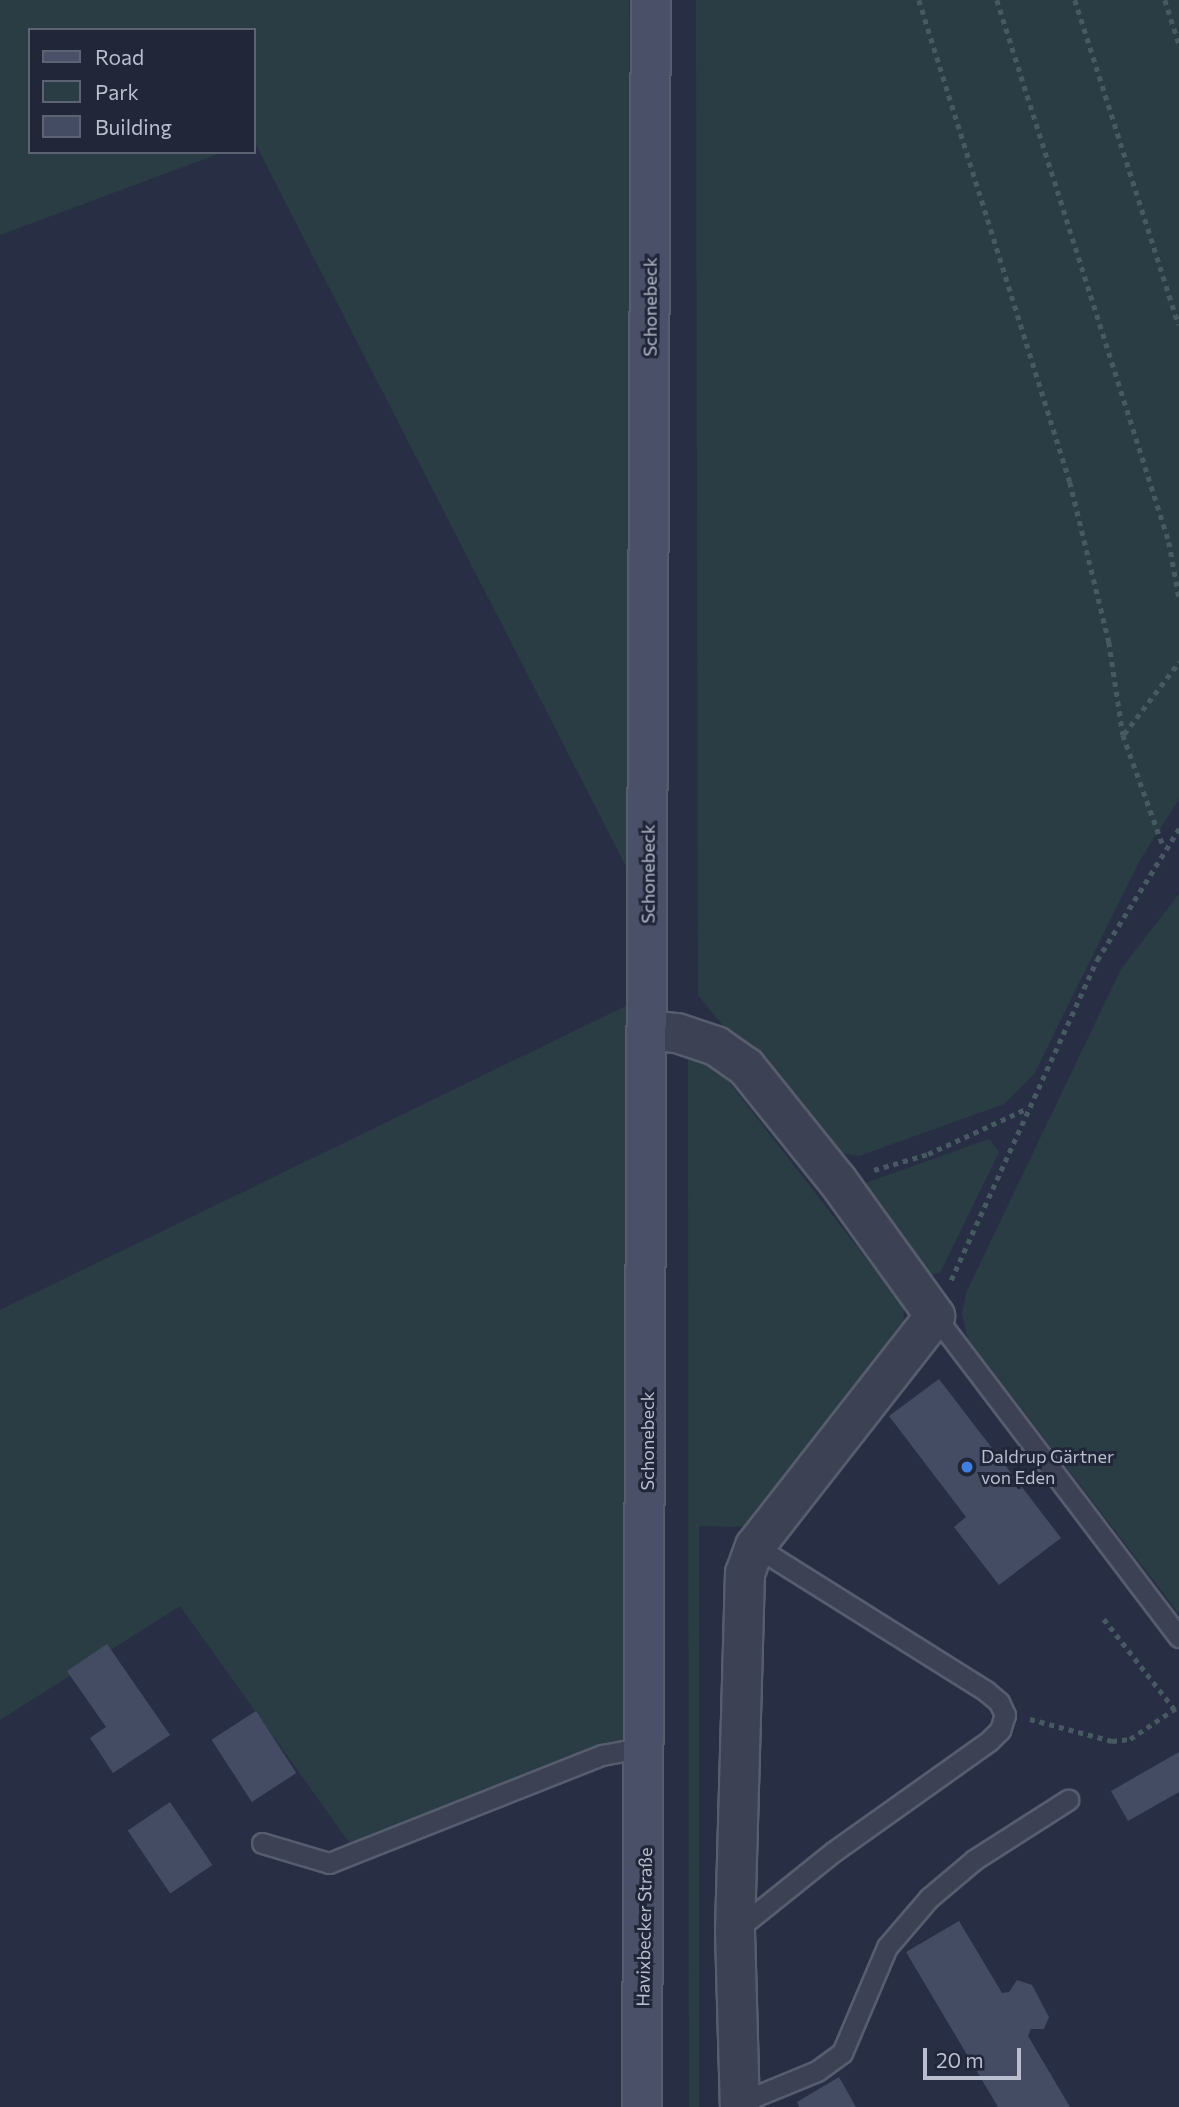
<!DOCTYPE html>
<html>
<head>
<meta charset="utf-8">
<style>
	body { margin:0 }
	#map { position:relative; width:1179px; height:2107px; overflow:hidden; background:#282f44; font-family:Commissioner,sans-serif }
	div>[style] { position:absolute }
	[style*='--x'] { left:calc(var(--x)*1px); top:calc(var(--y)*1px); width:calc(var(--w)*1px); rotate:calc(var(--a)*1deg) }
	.green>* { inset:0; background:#2a3d45 }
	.building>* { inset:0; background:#444c64; transform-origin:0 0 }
	.path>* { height:4.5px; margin-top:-2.25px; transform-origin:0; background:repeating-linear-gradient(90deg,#485a61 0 5px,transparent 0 10px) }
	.roads { filter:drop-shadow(2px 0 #585d6e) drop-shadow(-2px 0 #585d6e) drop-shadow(0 2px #585d6e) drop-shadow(0 -2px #585d6e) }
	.lane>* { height:19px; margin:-9.5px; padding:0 9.5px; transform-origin:9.5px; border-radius:9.5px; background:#3c4254 }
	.street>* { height:38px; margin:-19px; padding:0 19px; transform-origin:19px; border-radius:19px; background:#3c4254 }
	.secondary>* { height:38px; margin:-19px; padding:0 19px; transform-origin:19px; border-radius:19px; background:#4a5067 }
	.dots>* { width:19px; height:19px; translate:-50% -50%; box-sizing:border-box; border:4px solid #212739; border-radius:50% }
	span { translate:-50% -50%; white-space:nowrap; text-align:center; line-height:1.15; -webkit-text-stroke:6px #212739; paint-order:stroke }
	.street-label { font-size:18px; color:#babecd }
	.poi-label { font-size:18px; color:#babecd }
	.left { translate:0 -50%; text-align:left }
	.legend { position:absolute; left:28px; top:28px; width:228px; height:126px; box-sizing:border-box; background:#212739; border:2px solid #5e6374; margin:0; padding:9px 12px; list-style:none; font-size:21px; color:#babecd }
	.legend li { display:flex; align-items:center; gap:14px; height:35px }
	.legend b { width:35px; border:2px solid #5e6374 }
	.scale { position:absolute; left:923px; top:2048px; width:98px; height:32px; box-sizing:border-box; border:4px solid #babecd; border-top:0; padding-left:9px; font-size:21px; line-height:24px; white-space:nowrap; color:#babecd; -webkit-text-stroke:5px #212739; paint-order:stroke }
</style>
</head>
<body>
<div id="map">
	<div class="green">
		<div style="clip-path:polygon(0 0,629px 0,633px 880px,254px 141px,254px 30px,30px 30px,30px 152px,223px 152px,0 235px)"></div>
		<div style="clip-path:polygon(696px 0,1179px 0,1179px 799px,1140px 860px,1034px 1074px,1004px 1104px,859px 1156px,825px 1150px,698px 995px)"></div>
		<div style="clip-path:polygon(1179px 894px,1179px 1614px,968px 1339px,962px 1314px,966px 1293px,1121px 969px)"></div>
		<div style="clip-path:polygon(634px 1002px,634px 1741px,354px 1849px,180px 1606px,0 1720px,0 1310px)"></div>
		<div style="clip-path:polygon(708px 1055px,904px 1307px,903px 1328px,759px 1527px,699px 1526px,699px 2107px,689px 2107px,688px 1060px)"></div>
		<div style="clip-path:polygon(989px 1139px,999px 1152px,940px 1273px,923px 1277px,863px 1184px)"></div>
	</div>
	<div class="building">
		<div style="clip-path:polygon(939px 1379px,1061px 1538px,999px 1585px,954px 1527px,966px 1517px,889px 1416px)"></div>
		<div style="clip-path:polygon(107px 1644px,170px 1735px,113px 1773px,90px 1738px,106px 1727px,67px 1671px)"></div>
		<div style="left:256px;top:1711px;width:74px;height:53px;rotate:57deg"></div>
		<div style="clip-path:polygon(1179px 1752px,1179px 1792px,1128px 1821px,1111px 1791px)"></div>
		<div style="left:170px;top:1802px;width:76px;height:51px;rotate:56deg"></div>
		<div style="clip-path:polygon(959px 1921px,1002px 1993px,1009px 1992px,1017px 1980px,1032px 1985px,1049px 2017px,1044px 2029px,1031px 2029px,1028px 2036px,1070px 2107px,998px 2107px,906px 1952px)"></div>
		<div style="clip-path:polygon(839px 2077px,856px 2107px,799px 2107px,797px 2102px)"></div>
	</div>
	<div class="path">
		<div style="--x:919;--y:0;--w:505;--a:72.61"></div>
		<div style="--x:1070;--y:482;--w:165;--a:76.3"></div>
		<div style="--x:1109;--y:642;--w:94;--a:81.4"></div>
		<div style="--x:1123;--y:735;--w:120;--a:70.1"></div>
		<div style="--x:997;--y:0;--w:569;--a:72.39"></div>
		<div style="--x:1169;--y:542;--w:56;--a:79.7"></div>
		<div style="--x:1075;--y:0;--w:341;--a:72.3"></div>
		<div style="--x:1165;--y:0;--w:46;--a:72.3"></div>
		<div style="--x:1124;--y:734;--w:91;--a:-52.6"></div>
		<div style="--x:874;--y:1170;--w:56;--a:-16.5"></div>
		<div style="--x:928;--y:1154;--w:110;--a:-24.7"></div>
		<div style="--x:951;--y:1280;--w:352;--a:-65.5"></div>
		<div style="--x:1097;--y:960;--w:155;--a:-58"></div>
		<div style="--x:1104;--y:1619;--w:115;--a:52"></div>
		<div style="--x:1030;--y:1719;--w:85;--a:15"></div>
		<div style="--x:1112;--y:1741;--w:18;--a:-6"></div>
		<div style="--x:1130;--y:1739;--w:59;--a:-34"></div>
	</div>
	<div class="roads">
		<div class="lane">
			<div style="--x:935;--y:1316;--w:403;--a:52.8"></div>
			<div style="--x:262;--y:1843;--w:70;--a:16.6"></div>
			<div style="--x:329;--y:1863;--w:294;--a:-21.6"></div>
			<div style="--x:602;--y:1755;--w:45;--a:-10.3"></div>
			<div style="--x:736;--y:1930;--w:124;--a:-38.8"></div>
			<div style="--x:833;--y:1852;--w:191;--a:-35.4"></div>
			<div style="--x:989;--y:1741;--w:16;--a:-45"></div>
			<div style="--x:1000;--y:1730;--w:16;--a:-72"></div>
			<div style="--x:1005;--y:1715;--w:14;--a:-115"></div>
			<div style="--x:999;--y:1702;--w:17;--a:-140"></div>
			<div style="--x:986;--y:1691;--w:273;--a:-147.9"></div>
			<div style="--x:739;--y:2103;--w:84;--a:-22.3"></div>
			<div style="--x:817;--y:2071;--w:31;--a:-36"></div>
			<div style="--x:842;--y:2053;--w:115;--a:-67"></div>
			<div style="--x:887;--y:1947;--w:65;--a:-49.4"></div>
			<div style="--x:929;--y:1898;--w:59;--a:-40.2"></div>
			<div style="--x:974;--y:1860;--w:112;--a:-32.6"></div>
		</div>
		<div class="street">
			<div style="--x:647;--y:1030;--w:30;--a:6"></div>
			<div style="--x:677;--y:1033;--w:41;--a:18.4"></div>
			<div style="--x:716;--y:1046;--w:37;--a:35"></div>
			<div style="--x:746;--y:1067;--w:145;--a:51.2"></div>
			<div style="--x:837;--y:1180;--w:168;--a:54.2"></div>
			<div style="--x:935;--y:1316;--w:292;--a:128"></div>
			<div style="--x:755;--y:1546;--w:29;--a:110"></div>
			<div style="--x:745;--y:1573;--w:358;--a:91.6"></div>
			<div style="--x:735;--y:1931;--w:176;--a:88.4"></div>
		</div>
		<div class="secondary">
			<div style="--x:642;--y:2107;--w:2107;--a:-89.76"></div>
		</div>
	</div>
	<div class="dots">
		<div style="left:967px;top:1467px;background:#3f7fe0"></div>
	</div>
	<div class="street-label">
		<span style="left:650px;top:307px;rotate:-90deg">Schonebeck</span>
		<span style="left:648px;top:874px;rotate:-90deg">Schonebeck</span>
		<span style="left:647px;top:1441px;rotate:-90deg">Schonebeck</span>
		<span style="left:644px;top:1927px;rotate:-89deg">Havixbecker Straße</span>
	</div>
	<div class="poi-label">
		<span class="left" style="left:981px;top:1467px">Daldrup Gärtner<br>von Eden</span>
	</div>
	<ul class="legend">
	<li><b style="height:9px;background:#4a5067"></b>Road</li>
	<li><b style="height:19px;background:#2a3d45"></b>Park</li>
	<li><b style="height:19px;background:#444c64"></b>Building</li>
	</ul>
	<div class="scale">20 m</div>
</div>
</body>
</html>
